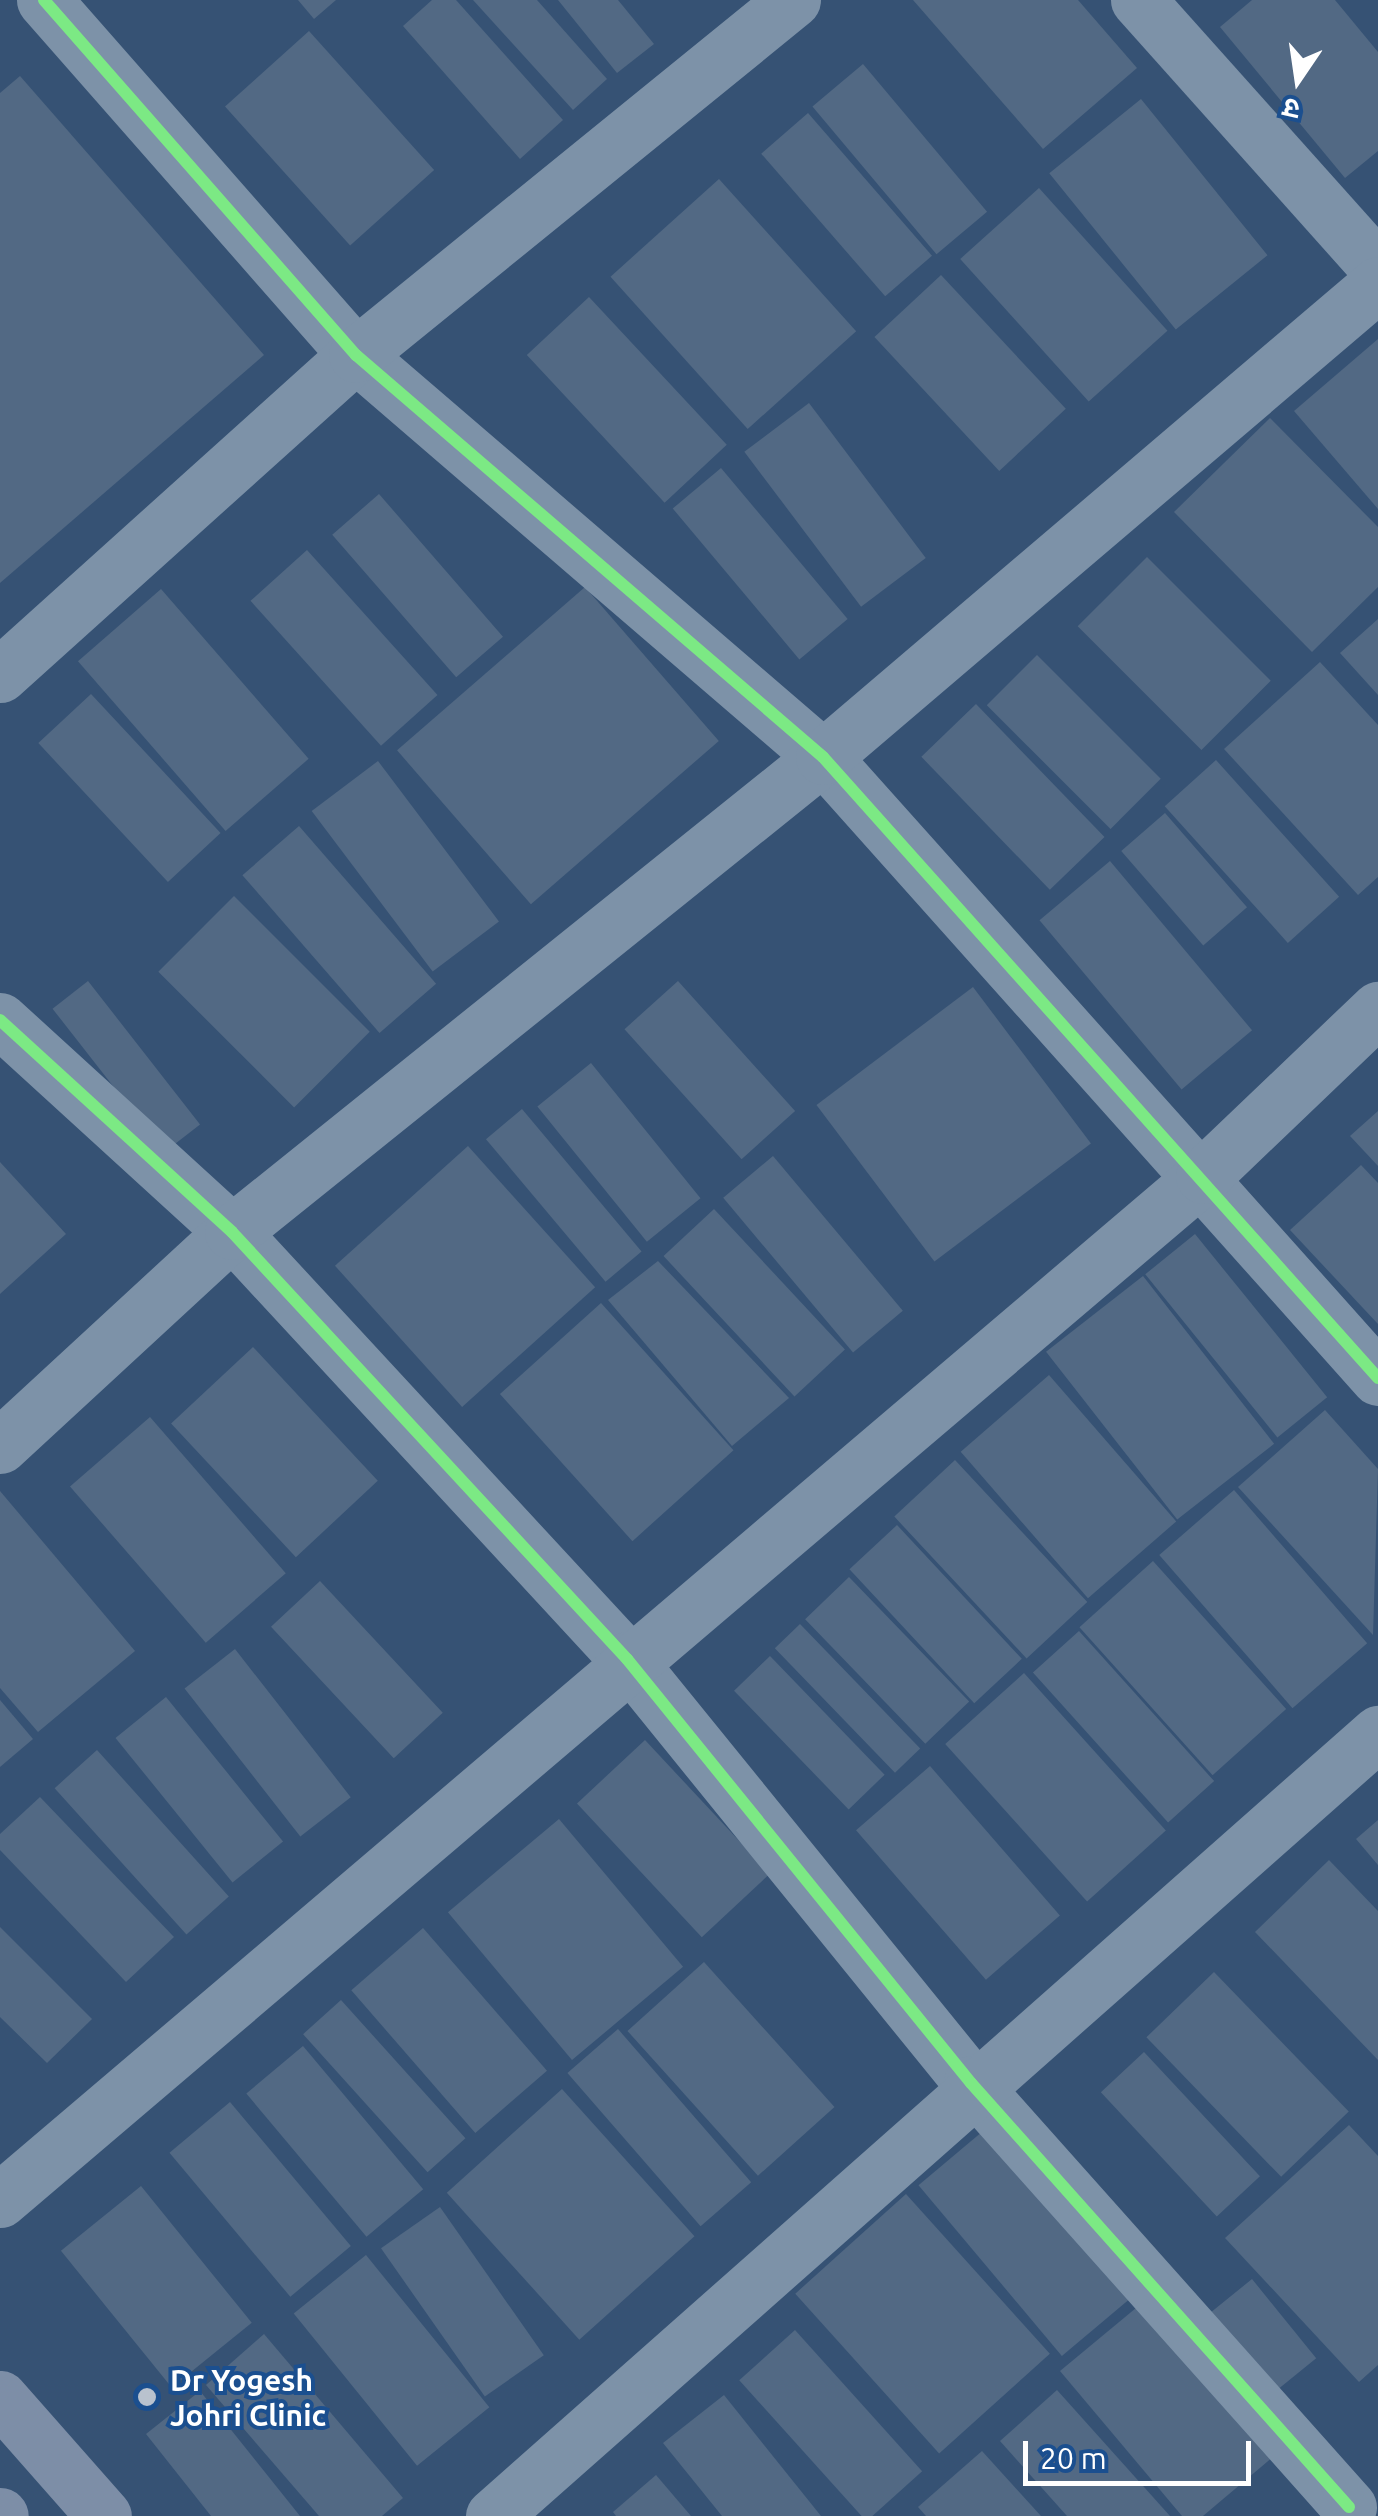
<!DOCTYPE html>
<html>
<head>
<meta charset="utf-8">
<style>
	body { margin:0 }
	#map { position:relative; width:1378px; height:2516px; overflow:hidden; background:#365274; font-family:Ubuntu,"Noto Sans Devanagari",sans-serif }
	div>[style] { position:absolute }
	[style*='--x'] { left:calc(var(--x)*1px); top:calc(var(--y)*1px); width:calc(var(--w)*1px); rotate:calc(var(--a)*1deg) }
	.building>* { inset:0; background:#526984; transform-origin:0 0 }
	.minor>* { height:55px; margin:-27.5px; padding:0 27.5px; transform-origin:27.5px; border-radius:27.5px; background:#7d92a8 }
	.major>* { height:55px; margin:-27.5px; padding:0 27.5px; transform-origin:27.5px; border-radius:27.5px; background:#7d8ea7 }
	.cycleway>* { height:12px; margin:-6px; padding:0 6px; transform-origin:6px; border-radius:6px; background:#7ce984 }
	.dots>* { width:28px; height:28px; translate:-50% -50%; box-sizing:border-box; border:5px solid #1b4f8f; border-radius:50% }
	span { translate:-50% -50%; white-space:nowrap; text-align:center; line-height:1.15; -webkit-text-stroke:8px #1b4f8f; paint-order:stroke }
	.poi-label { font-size:30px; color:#fff; font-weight:700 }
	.left { translate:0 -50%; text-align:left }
	.north { position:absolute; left:1248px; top:30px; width:100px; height:100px; -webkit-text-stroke:8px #1b4f8f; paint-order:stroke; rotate:193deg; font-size:28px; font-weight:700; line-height:40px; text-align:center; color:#fff }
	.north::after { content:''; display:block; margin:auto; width:35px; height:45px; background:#fff; clip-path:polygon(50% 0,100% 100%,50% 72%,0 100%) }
	.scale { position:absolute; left:1023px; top:2441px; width:228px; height:45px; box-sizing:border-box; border:5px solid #fff; border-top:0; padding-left:12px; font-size:30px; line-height:35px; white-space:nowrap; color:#fff; -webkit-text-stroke:8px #1b4f8f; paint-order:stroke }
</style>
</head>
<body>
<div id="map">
	<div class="building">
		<div style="clip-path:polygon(298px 0,336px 0,314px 19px)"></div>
		<div style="clip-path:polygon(432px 0,456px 0,563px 120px,520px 159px,403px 26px)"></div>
		<div style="clip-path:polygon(473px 0,537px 0,607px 79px,573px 110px)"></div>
		<div style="clip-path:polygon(558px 0,618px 0,654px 44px,617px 73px)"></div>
		<div style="clip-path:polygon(913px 0,1078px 0,1137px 68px,1043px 149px)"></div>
		<div style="clip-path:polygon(1252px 0,1335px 0,1378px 52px,1378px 151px,1345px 178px,1220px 27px)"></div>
		<div style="left:309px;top:31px;width:187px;height:113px;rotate:48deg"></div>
		<div style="left:863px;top:64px;width:193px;height:66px;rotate:50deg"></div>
		<div style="clip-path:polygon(20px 76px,264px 355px,0 583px,0 93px)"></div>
		<div style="left:1141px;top:99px;width:201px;height:118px;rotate:51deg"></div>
		<div style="left:808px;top:113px;width:189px;height:62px;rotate:49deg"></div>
		<div style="left:719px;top:179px;width:205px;height:146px;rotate:48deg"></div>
		<div style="left:1039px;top:188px;width:192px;height:106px;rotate:48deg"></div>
		<div style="left:941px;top:275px;width:183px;height:91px;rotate:47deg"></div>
		<div style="left:589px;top:297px;width:202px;height:85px;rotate:47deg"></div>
		<div style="clip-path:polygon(1378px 339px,1378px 509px,1294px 411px)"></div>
		<div style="left:809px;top:403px;width:194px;height:81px;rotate:53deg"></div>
		<div style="clip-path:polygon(1270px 418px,1378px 527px,1378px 587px,1312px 652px,1174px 512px)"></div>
		<div style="left:721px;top:468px;width:197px;height:63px;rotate:50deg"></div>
		<div style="left:379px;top:494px;width:189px;height:62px;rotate:49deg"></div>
		<div style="left:307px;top:550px;width:195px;height:76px;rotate:48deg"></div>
		<div style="left:1147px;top:557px;width:175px;height:98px;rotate:45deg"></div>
		<div style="left:585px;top:587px;width:204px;height:249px;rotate:49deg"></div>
		<div style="left:161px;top:589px;width:225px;height:110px;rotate:49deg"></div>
		<div style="clip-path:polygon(1378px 619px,1378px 695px,1340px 653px)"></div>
		<div style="left:1037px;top:655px;width:175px;height:71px;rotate:45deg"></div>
		<div style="clip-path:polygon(1320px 662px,1378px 725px,1378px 877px,1358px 895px,1224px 749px)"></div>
		<div style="left:91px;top:694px;width:190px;height:72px;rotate:47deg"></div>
		<div style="left:976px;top:704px;width:185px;height:76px;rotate:46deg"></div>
		<div style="left:1216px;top:760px;width:184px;height:69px;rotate:48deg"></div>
		<div style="left:378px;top:761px;width:201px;height:83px;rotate:53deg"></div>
		<div style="left:1165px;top:813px;width:125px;height:58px;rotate:49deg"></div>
		<div style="left:299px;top:826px;width:209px;height:75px;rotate:49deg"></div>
		<div style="left:1110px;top:861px;width:221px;height:92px;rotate:50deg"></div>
		<div style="left:234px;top:896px;width:192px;height:107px;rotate:45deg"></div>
		<div style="left:88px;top:981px;width:182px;height:45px;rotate:52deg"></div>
		<div style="left:678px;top:981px;width:175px;height:72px;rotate:48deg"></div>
		<div style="left:973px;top:987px;width:196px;height:196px;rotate:53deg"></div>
		<div style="left:591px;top:1063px;width:174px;height:69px;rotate:51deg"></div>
		<div style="left:522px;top:1109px;width:186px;height:47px;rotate:50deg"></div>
		<div style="clip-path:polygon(1378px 1111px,1378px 1166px,1350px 1136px)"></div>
		<div style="left:468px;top:1146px;width:190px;height:179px;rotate:48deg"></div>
		<div style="left:773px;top:1156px;width:202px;height:65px;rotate:50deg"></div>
		<div style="clip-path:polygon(0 1162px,66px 1234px,0 1294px)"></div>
		<div style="clip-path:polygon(1361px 1165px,1378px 1183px,1378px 1324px,1290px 1230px)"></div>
		<div style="left:714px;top:1209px;width:192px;height:69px;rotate:47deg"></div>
		<div style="left:1195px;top:1234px;width:210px;height:64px;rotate:51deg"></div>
		<div style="clip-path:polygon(658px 1261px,789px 1398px,732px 1446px,608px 1300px)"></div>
		<div style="left:1143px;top:1276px;width:213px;height:123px;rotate:52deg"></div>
		<div style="left:601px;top:1303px;width:198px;height:136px;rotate:48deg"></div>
		<div style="left:253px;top:1347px;width:183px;height:112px;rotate:47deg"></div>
		<div style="left:1049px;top:1375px;width:194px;height:117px;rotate:49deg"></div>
		<div style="clip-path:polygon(1325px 1410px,1378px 1469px,1373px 1635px,1238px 1487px)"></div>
		<div style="left:150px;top:1417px;width:207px;height:106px;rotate:49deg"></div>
		<div style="left:955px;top:1460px;width:194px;height:83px;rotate:47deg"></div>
		<div style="left:1234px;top:1490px;width:203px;height:99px;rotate:49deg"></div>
		<div style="clip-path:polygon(0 1491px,135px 1651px,38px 1732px,0 1688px)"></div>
		<div style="left:897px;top:1525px;width:183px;height:65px;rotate:47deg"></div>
		<div style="left:1153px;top:1561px;width:199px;height:99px;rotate:48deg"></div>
		<div style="left:849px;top:1577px;width:173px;height:61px;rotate:46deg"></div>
		<div style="left:320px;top:1581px;width:180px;height:67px;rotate:47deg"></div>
		<div style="left:800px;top:1624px;width:173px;height:35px;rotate:46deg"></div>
		<div style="left:1079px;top:1631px;width:202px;height:62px;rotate:48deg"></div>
		<div style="left:235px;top:1649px;width:188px;height:64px;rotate:52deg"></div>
		<div style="left:770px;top:1656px;width:165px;height:50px;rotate:46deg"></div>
		<div style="left:1024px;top:1673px;width:212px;height:106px;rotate:48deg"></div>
		<div style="left:166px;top:1697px;width:186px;height:65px;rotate:51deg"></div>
		<div style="clip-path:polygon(0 1700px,33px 1739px,0 1767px)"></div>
		<div style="left:645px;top:1740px;width:183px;height:93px;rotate:47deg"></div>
		<div style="left:97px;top:1750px;width:197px;height:57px;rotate:48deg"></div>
		<div style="left:930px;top:1766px;width:198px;height:98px;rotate:49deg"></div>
		<div style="clip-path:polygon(40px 1797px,174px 1937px,126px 1982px,0 1850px,0 1834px)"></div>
		<div style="left:559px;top:1819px;width:193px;height:145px;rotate:50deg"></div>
		<div style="clip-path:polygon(1378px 1820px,1378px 1865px,1356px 1839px)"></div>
		<div style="clip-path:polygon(1329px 1860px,1378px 1911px,1378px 2060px,1255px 1932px)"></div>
		<div style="clip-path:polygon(0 1927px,92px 2019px,47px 2063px,0 2017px)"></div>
		<div style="left:423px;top:1928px;width:189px;height:95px;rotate:49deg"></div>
		<div style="left:704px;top:1962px;width:195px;height:103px;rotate:48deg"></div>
		<div style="left:1214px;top:1972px;width:194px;height:94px;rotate:46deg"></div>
		<div style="left:341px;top:2000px;width:186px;height:51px;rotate:48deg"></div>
		<div style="left:618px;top:2029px;width:203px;height:67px;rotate:49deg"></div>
		<div style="left:303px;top:2046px;width:187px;height:74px;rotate:50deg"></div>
		<div style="left:1144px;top:2052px;width:170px;height:59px;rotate:47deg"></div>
		<div style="left:562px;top:2089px;width:198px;height:155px;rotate:48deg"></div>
		<div style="left:230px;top:2102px;width:188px;height:79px;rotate:50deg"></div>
		<div style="clip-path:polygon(1349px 2125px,1378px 2156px,1378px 2365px,1359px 2382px,1225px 2238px)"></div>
		<div style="left:989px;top:2126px;width:223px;height:92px;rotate:50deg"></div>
		<div style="left:141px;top:2186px;width:176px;height:103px;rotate:51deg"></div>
		<div style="left:906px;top:2194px;width:215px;height:149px;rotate:48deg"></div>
		<div style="left:440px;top:2207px;width:181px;height:72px;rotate:55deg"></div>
		<div style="left:366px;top:2255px;width:196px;height:93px;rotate:51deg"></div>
		<div style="left:1252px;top:2279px;width:102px;height:62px;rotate:51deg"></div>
		<div style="clip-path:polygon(1142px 2303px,1273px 2457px,1203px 2516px,1182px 2516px,1060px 2371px)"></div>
		<div style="left:795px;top:2330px;width:190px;height:75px;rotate:48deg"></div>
		<div style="clip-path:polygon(264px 2334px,403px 2498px,382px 2516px,319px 2516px,206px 2385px)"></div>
		<div style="clip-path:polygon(1057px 2390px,1170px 2516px,1067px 2516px,1000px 2441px)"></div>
		<div style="clip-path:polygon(200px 2391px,300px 2516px,211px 2516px,146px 2434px)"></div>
		<div style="clip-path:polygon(724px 2395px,821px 2516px,722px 2516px,663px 2443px)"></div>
		<div style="clip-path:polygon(982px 2451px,1041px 2516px,926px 2516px,918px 2507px)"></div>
		<div style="clip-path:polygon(656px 2475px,691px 2516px,616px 2516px,613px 2512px)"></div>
	</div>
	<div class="minor">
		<div style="--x:44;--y:0;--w:473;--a:48.7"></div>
		<div style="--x:356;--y:355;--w:616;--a:40.72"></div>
		<div style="--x:823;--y:757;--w:833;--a:48.21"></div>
		<div style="--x:1138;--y:0;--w:360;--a:48.2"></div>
		<div style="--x:0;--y:675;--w:479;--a:-42"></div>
		<div style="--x:356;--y:355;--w:563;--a:-39.09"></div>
		<div style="--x:0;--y:1020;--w:314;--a:42.4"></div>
		<div style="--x:232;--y:1232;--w:582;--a:47.23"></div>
		<div style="--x:627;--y:1659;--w:546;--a:50.95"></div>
		<div style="--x:971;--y:2083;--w:568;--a:48.28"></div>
		<div style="--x:0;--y:1446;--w:316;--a:-42.7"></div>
		<div style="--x:232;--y:1232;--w:758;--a:-38.79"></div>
		<div style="--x:823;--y:757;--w:729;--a:-40.44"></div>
		<div style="--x:0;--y:2200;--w:1580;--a:-40.4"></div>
		<div style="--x:1203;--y:1176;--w:242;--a:-43.7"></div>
		<div style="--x:493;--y:2516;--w:1182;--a:-41.5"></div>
	</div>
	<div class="major">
		<div style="--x:0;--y:2398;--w:157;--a:48.6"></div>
		<div style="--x:0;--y:2515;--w:1;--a:45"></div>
	</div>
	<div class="cycleway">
		<div style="--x:44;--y:0;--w:473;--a:48.7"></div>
		<div style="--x:356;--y:355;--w:616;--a:40.72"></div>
		<div style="--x:823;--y:757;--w:833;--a:48.21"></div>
		<div style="--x:0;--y:1020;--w:314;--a:42.4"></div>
		<div style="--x:232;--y:1232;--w:582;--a:47.23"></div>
		<div style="--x:627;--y:1659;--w:546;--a:50.95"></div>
		<div style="--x:971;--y:2083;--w:568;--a:48.28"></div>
	</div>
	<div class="dots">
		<div style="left:147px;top:2397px;background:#b9c2ce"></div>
	</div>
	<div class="poi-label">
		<span class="left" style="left:170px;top:2397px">Dr Yogesh<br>Johri Clinic</span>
	</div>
	<div class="north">उ</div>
	<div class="scale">20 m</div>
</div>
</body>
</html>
